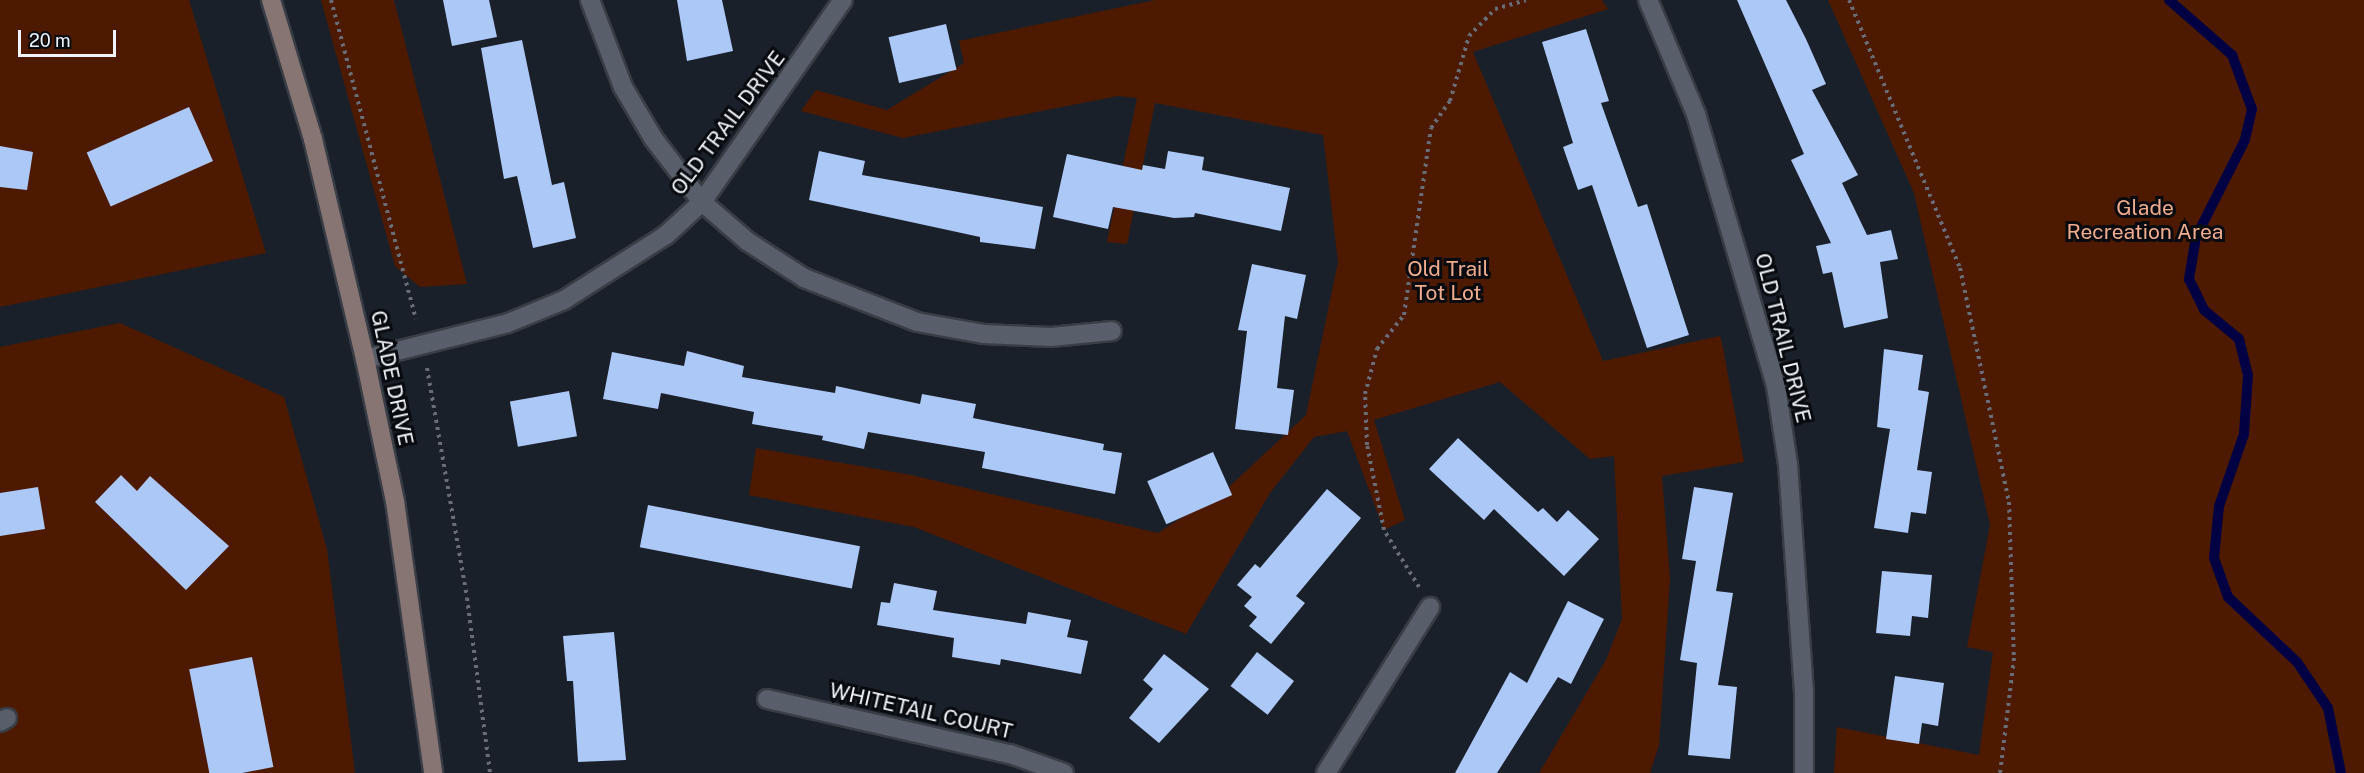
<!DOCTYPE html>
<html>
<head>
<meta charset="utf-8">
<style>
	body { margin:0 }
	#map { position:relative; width:2364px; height:773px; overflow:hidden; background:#1a202a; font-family:"Public Sans",sans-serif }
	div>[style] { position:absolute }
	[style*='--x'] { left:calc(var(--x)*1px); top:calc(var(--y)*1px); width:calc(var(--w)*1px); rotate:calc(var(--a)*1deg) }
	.green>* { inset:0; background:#4d1a00 }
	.stream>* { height:10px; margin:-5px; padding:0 5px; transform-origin:5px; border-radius:5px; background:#000043 }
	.building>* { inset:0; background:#acc8f7; transform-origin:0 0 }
	.path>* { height:4px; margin-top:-2px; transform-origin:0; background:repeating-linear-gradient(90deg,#686d76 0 3px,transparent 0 7.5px) }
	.roads { filter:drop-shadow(2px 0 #393d45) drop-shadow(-2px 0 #393d45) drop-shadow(0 2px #393d45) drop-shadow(0 -2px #393d45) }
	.street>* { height:18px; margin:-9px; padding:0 9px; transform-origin:9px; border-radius:9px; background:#585f6b }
	.secondary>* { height:18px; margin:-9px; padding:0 9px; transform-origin:9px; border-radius:9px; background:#877573 }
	span { translate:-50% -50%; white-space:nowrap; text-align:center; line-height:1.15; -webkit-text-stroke:6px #070a0e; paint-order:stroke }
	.street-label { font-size:21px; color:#f0f4fb }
	.park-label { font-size:21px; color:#f1ac8e }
	.scale { position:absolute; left:18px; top:30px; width:98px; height:27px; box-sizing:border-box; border:3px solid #f0f4fb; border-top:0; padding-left:8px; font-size:18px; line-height:21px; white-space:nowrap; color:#f0f4fb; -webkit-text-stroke:4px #070a0e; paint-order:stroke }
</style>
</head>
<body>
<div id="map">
	<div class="green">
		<div style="clip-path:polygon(0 0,189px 0,266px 253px,0 307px)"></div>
		<div style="clip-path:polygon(321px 0,394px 0,467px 284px,420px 287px,395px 266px)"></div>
		<div style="clip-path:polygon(1155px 0,1602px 0,1608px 9px,1473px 52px,1603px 361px,1720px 336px,1723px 348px,1744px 462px,1662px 476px,1670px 578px,1659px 745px,1650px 773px,1539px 773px,1606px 660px,1622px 619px,1614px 456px,1590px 459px,1500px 382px,1374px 420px,1405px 520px,1384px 530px,1347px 431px,1314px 437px,1270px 493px,1186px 634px,914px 527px,749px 495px,756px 448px,911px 475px,1158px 533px,1230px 486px,1306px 415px,1338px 262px,1323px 135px,1155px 103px,1127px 244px,1107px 242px,1137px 98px,1118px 96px,903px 138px,801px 111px,816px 90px,887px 110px,964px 63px,959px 41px)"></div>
		<div style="clip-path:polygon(1828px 0,2364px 0,2364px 773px,1834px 773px,1837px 727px,1979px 755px,1993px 652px,1967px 647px,1990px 525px,1914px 193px)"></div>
		<div style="clip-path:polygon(120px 323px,284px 397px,327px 549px,355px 773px,0 773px,0 347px)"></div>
	</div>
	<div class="stream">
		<div style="--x:2169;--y:0;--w:84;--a:41.1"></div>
		<div style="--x:2232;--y:55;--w:58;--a:69.7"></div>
		<div style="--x:2252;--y:109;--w:32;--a:103"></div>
		<div style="--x:2245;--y:140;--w:109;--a:116.8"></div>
		<div style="--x:2196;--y:237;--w:43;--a:99.5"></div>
		<div style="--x:2189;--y:279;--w:34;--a:64"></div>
		<div style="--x:2204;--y:310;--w:45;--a:39.6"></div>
		<div style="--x:2239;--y:339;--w:37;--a:76"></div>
		<div style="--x:2248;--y:375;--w:59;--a:93.9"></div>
		<div style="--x:2244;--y:434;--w:76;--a:109.1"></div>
		<div style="--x:2219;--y:506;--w:52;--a:95.5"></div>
		<div style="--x:2214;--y:558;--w:41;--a:70.3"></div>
		<div style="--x:2228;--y:597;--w:95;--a:43.3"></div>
		<div style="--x:2297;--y:662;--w:55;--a:56"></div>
		<div style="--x:2328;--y:708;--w:66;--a:78.7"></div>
	</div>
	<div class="building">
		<div style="clip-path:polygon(443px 0,489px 0,497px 37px,452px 46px)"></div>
		<div style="clip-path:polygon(677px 0,722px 0,733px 51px,687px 61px)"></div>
		<div style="clip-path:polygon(1737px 0,1786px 0,1806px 39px,1826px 84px,1812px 90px,1858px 175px,1842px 183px,1867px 235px,1891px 230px,1898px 259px,1880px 262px,1888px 318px,1844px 328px,1832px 272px,1823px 274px,1816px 246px,1831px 243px,1791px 160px,1804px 154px)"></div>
		<div style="left:946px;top:24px;width:47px;height:59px;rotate:77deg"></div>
		<div style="clip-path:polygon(1586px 29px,1609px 101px,1601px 103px,1638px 207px,1647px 204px,1689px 335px,1647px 348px,1592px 185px,1578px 190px,1563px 147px,1573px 143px,1542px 42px)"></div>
		<div style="clip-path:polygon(522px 40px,552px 185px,564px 182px,576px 238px,533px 248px,517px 176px,504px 179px,481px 48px)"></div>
		<div style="left:189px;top:107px;width:59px;height:112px;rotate:66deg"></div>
		<div style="clip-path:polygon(0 146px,33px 152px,27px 190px,0 187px)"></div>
		<div style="clip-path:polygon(819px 151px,865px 161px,862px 175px,1043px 207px,1035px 249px,980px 242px,980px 237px,809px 200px)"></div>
		<div style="clip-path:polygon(1168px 151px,1204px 157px,1202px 170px,1290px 188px,1281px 231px,1195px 213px,1194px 217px,1174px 218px,1113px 207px,1108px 229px,1053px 217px,1067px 154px,1142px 170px,1143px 165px,1165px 169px)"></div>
		<div style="clip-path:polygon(1252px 264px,1306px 275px,1297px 319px,1285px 316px,1277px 388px,1294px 390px,1288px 435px,1235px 429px,1247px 331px,1238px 330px)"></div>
		<div style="clip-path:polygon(1884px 349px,1923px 355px,1918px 390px,1929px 392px,1917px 470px,1932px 472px,1926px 514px,1911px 512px,1908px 533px,1874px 528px,1890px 429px,1877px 427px)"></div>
		<div style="clip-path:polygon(687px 351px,744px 366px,742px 377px,835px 393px,836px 386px,920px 404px,922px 394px,976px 404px,973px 418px,1104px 444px,1103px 450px,1122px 453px,1115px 494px,982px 468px,985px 452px,868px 432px,864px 449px,822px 440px,823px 436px,752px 424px,754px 412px,661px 393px,658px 409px,603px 399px,612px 352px,684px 366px)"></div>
		<div style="left:569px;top:391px;width:46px;height:60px;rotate:80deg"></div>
		<div style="clip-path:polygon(1458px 438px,1538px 512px,1543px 508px,1557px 522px,1568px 510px,1599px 539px,1564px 576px,1494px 509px,1484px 520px,1429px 469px)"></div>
		<div style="left:1213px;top:452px;width:47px;height:72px;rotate:66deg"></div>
		<div style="clip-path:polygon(121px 475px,137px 491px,150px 476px,229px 546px,186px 590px,95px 502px)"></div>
		<div style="clip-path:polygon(38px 487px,45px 529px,0 536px,0 493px)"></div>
		<div style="clip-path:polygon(1694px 487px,1733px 493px,1716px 591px,1733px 593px,1718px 685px,1737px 687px,1730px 759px,1688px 755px,1697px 663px,1680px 660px,1696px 561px,1682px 559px)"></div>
		<div style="clip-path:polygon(1327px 489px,1361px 518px,1296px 596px,1305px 603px,1271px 644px,1249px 626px,1257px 617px,1244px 606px,1252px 597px,1237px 585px,1255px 564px,1260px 568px)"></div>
		<div style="left:648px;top:505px;width:216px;height:43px;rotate:11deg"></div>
		<div style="clip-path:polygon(1882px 571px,1932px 575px,1928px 618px,1912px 616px,1910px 636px,1876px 633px)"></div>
		<div style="clip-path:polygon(894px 583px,937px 591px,933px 610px,1026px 624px,1028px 612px,1071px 620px,1067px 637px,1088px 641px,1081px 674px,1001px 659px,1000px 665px,952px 657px,954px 638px,877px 625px,881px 602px,890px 603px)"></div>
		<div style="clip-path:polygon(1568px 601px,1604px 619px,1571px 684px,1558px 677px,1497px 773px,1455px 773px,1510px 672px,1527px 683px)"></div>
		<div style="clip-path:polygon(614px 632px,626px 760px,578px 762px,573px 681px,567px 681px,563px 636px)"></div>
		<div style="left:1257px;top:652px;width:47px;height:43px;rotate:38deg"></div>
		<div style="clip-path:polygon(1164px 654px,1209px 689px,1159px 743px,1129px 718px,1153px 689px,1143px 680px)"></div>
		<div style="left:252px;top:657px;width:112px;height:64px;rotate:79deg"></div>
		<div style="clip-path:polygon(1895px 676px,1944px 683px,1938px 726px,1922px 723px,1919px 744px,1886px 739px)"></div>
	</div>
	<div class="path">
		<div style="--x:331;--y:0;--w:330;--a:75.1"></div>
		<div style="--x:1849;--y:0;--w:290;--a:67.5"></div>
		<div style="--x:1960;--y:268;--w:239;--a:78.2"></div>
		<div style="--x:2009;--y:502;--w:156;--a:88.2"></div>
		<div style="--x:2014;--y:658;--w:116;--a:96.9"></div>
		<div style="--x:427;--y:368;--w:233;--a:80.1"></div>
		<div style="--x:467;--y:598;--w:177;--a:82.5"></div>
		<div style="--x:1419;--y:587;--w:67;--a:-121.6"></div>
		<div style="--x:1384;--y:530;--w:87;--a:-101.3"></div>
		<div style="--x:1367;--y:445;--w:51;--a:-92.2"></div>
		<div style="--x:1365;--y:394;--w:47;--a:-75.1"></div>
		<div style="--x:1377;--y:349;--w:43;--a:-51.5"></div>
		<div style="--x:1404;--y:315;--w:189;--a:-81.8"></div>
		<div style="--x:1431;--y:128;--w:33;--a:-55"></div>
		<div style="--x:1450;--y:101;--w:68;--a:-73.7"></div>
		<div style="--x:1469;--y:36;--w:37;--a:-46"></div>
		<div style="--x:1495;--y:9;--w:32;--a:-16"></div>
	</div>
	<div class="roads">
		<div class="street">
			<div style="--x:590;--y:0;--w:93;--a:69.2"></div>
			<div style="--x:623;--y:87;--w:59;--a:59.5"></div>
			<div style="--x:653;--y:138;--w:81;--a:52.6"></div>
			<div style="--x:702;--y:202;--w:60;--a:40.9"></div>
			<div style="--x:747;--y:241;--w:68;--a:33"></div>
			<div style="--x:804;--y:278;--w:121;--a:21.3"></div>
			<div style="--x:917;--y:322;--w:67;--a:10.3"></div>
			<div style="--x:983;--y:334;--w:68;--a:2.5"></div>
			<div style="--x:1051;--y:337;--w:61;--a:-5.6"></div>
			<div style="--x:1648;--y:0;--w:124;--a:67.2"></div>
			<div style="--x:1696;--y:114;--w:284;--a:73.6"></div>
			<div style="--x:1776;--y:386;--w:79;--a:81.3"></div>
			<div style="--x:1788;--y:464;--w:228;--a:86"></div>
			<div style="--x:1804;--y:691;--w:82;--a:90"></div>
			<div style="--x:365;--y:359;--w:147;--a:-14.1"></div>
			<div style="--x:508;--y:323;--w:61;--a:-22.3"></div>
			<div style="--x:564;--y:300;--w:121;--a:-32.5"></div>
			<div style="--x:666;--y:235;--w:49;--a:-42.5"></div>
			<div style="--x:702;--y:202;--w:246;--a:-55.1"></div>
			<div style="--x:767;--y:699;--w:249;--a:12.8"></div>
			<div style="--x:1010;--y:754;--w:57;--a:19.4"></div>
			<div style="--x:0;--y:722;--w:8;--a:-30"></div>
			<div style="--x:1326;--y:773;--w:196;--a:-57.9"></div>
		</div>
		<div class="secondary">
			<div style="--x:271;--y:0;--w:145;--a:73.2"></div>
			<div style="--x:313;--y:139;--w:226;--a:76.7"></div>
			<div style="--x:365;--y:359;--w:145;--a:78.1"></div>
			<div style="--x:395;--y:501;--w:275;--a:82"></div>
		</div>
	</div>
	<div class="street-label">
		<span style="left:728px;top:123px;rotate:-53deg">OLD TRAIL DRIVE</span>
		<span style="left:1783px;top:338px;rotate:76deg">OLD TRAIL DRIVE</span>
		<span style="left:392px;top:378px;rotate:78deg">GLADE DRIVE</span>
		<span style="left:921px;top:711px;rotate:13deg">WHITETAIL COURT</span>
	</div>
	<div class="park-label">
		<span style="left:2145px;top:220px">Glade<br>Recreation Area</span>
		<span style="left:1448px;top:281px">Old Trail<br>Tot Lot</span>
	</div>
	<div class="scale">20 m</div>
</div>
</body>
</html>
